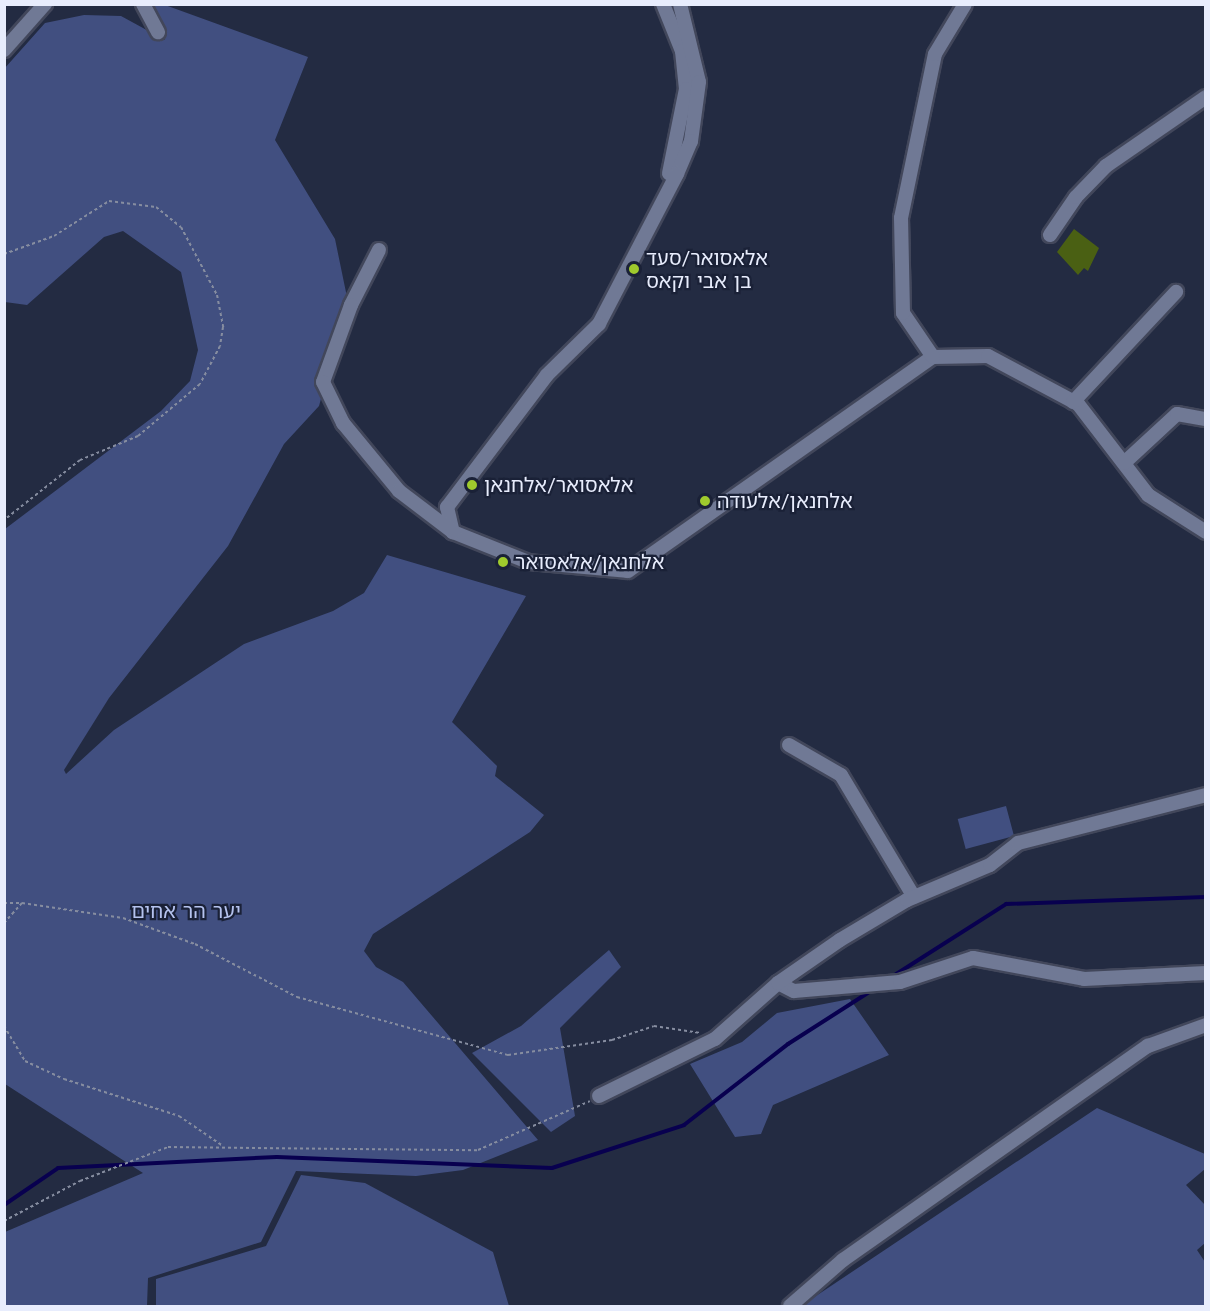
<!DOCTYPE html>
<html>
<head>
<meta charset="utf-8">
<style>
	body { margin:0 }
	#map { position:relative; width:1210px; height:1311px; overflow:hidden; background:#232b42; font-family:"Work Sans","Noto Sans Hebrew",sans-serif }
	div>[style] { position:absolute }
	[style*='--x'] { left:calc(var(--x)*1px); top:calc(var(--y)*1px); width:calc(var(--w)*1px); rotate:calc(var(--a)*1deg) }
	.green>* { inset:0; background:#414f80; transform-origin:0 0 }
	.stream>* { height:4px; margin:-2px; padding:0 2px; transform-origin:2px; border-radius:2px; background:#08004f }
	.building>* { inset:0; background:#4a6013 }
	.path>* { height:2px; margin-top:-1px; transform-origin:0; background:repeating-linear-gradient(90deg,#868da0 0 3px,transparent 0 6px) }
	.roads { filter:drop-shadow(2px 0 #42475b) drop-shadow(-2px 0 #42475b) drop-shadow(0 2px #42475b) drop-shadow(0 -2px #42475b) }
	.minor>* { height:14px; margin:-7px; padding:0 7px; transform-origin:7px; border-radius:7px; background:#707995 }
	.dots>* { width:16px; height:16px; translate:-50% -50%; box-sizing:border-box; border:3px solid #1a2137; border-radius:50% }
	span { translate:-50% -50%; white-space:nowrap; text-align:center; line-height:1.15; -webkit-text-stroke:4.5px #1a2137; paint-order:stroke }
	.poi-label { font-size:20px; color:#e8edfd }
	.left { translate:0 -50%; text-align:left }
	.park-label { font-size:20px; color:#b5c3ef }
	.frame { position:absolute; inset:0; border:6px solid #e8edfd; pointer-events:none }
</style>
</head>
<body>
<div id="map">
	<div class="green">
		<div style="clip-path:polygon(147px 4px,165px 5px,308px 57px,275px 140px,335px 239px,348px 302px,319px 406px,284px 444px,228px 546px,109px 698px,64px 770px,66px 774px,114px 730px,244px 644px,333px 611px,364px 593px,387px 555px,526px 596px,452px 722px,497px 766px,495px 776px,544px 815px,530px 832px,373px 934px,364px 951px,376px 967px,403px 982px,538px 1140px,463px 1170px,416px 1176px,296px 1171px,261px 1242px,148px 1278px,147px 1306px,5px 1306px,5px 1232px,143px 1173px,5px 1084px,5px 529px,161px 411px,190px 381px,198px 350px,181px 272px,123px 231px,104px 237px,27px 305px,5px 302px,4px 69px,45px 23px,84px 15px,121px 16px,165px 40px)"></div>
		<div style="left:1006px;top:806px;width:31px;height:50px;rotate:75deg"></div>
		<div style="clip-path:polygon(609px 950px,621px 967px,560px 1028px,575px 1116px,551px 1132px,472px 1053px,521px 1026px)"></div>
		<div style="clip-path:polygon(850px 999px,889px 1055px,773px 1105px,761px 1134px,735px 1137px,690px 1064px,742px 1042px,777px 1013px)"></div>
		<div style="clip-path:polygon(1097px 1108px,1205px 1154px,1205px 1169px,1186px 1185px,1205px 1205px,1205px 1243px,1197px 1250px,1205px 1262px,1205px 1306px,801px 1306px)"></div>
		<div style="clip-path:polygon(301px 1175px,365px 1183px,493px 1252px,509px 1306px,156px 1306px,156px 1279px,266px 1246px)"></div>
	</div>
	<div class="stream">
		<div style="--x:890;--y:978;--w:138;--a:-32.5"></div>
		<div style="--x:1006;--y:904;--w:200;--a:-2"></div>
		<div style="--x:4;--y:1205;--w:65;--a:-34.4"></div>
		<div style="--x:58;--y:1168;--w:219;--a:-2.9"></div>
		<div style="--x:277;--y:1157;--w:275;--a:2.3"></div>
		<div style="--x:552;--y:1168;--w:139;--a:-18"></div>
		<div style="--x:684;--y:1125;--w:132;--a:-37.9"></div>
		<div style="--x:788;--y:1044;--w:102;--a:-32.6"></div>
	</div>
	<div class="building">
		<div style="clip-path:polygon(1074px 229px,1099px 248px,1088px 271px,1084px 268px,1078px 275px,1057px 252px)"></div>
	</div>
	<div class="path">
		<div style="--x:4;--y:254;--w:53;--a:-19.8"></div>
		<div style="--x:54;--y:236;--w:65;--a:-32.5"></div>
		<div style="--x:109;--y:201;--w:47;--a:7.3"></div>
		<div style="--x:156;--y:207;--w:32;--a:39"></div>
		<div style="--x:181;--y:227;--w:77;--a:62.1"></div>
		<div style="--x:217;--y:295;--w:33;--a:79"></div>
		<div style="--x:223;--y:327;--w:19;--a:99"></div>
		<div style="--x:220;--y:346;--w:43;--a:117.8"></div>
		<div style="--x:200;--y:384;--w:81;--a:140"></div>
		<div style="--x:138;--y:436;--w:63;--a:157.5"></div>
		<div style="--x:80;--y:460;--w:97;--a:141.7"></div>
		<div style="--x:4;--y:903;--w:18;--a:0"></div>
		<div style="--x:4;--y:923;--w:27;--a:-48"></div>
		<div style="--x:22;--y:903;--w:102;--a:8.4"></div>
		<div style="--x:123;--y:918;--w:77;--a:19.9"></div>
		<div style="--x:195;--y:944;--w:115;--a:27.5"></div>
		<div style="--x:297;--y:997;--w:219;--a:15.4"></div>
		<div style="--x:508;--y:1055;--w:105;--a:-8.2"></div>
		<div style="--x:612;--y:1040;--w:44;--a:-18.4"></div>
		<div style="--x:654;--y:1026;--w:47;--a:8.7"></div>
		<div style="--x:4;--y:1026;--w:41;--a:59"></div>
		<div style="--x:25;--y:1061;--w:43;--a:24.8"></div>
		<div style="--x:64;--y:1079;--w:121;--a:17.8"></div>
		<div style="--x:179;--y:1116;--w:53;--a:34.3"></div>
		<div style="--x:4;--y:1221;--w:86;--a:-27.8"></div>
		<div style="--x:80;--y:1181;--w:94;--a:-21.1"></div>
		<div style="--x:168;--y:1147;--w:310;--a:0.6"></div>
		<div style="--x:478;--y:1150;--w:122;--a:-23.6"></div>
	</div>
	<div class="roads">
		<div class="minor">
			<div style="--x:143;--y:4;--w:32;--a:62"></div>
			<div style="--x:663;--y:4;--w:51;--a:68"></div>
			<div style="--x:682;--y:51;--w:38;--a:84"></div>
			<div style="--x:686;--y:89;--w:86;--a:101.4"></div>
			<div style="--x:680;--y:4;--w:80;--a:76.3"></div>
			<div style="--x:699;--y:82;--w:60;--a:97.7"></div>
			<div style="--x:691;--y:141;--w:36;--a:113"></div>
			<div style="--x:677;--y:174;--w:169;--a:117.5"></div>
			<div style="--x:599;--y:324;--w:73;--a:135.6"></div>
			<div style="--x:547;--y:375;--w:166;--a:127.1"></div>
			<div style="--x:447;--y:507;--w:26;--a:77"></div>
			<div style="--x:453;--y:532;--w:81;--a:21.8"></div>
			<div style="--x:528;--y:562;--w:100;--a:5.1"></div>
			<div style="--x:628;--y:571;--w:373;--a:-35.1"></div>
			<div style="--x:933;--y:357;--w:55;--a:-1"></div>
			<div style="--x:988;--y:356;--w:102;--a:28.1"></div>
			<div style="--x:1078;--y:404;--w:115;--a:52.4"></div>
			<div style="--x:1148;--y:495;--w:69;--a:32.5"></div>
			<div style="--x:4;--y:50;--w:62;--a:-48.3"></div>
			<div style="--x:1050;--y:235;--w:46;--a:-55.6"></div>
			<div style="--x:1076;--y:197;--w:43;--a:-45.9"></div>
			<div style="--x:1106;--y:166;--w:121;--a:-34.6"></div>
			<div style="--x:379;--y:250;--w:62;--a:117"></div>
			<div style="--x:351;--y:305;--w:82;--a:110"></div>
			<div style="--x:323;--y:382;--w:46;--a:64"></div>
			<div style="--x:343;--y:423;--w:88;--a:50.5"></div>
			<div style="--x:399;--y:491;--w:68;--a:37.2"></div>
			<div style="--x:933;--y:357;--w:53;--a:-124.3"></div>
			<div style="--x:903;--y:313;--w:95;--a:-91.2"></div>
			<div style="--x:901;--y:218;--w:167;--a:-78.3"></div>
			<div style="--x:935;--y:54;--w:58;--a:-59"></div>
			<div style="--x:1073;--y:402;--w:151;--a:-46.9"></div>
			<div style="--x:1124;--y:463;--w:72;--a:-42.8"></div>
			<div style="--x:1177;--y:414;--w:29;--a:10"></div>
			<div style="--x:789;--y:745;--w:60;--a:30"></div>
			<div style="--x:841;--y:775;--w:142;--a:59.1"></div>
			<div style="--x:778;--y:983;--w:18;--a:27"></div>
			<div style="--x:794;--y:991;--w:106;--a:-4.9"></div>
			<div style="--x:900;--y:982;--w:77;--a:-18.2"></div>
			<div style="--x:973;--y:958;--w:113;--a:10.7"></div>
			<div style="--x:1084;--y:979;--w:122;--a:-2.8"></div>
			<div style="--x:599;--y:1096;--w:129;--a:-26.2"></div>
			<div style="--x:715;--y:1039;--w:84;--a:-41.6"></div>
			<div style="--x:778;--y:983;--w:75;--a:-34.7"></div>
			<div style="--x:840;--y:940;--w:78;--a:-30.8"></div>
			<div style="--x:907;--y:900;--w:90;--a:-22.9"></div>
			<div style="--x:990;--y:865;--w:36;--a:-38"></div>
			<div style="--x:1018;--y:843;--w:194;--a:-14.3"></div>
			<div style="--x:790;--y:1306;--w:70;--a:-41"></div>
			<div style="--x:843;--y:1260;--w:373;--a:-35.1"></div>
			<div style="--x:1148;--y:1046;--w:62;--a:-19.9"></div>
		</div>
	</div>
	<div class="dots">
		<div style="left:634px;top:269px;background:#9fca2d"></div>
		<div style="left:472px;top:485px;background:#9fca2d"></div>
		<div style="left:705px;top:501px;background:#9fca2d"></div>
		<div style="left:503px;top:562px;background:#9fca2d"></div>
	</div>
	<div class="poi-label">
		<span class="left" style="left:646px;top:270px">אלאסואר/סעד<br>בן אבי וקאס</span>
		<span class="left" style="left:484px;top:485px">אלאסואר/אלחנאן</span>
		<span class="left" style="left:717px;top:501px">אלחנאן/אלעודה</span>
		<span class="left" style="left:515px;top:562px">אלחנאן/אלאסואר</span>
	</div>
	<div class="park-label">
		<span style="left:186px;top:911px">יער הר אחים</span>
	</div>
	<div class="frame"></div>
</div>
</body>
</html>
